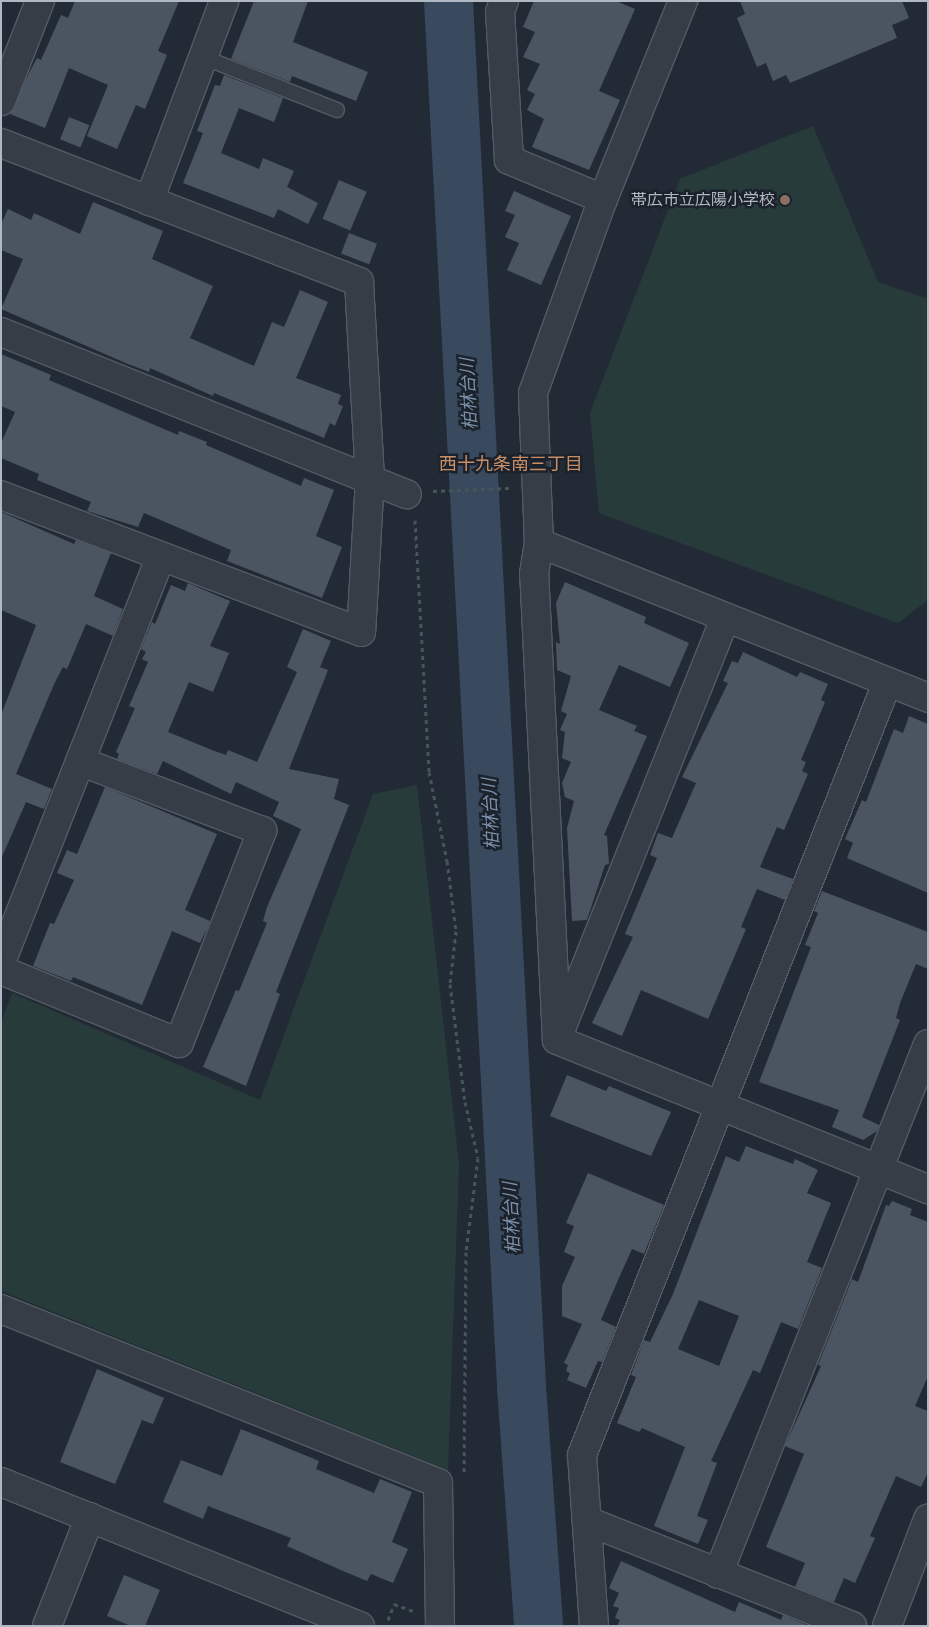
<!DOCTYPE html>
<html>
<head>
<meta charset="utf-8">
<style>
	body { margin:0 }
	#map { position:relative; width:929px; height:1627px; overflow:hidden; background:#222b35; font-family:Roboto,"Noto Sans JP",sans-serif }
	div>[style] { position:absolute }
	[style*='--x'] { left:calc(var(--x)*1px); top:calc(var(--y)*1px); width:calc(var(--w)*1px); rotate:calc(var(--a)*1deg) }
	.green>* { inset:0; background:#283b3b }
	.river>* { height:49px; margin:-24.5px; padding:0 24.5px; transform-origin:24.5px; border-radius:24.5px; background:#39495e }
	.building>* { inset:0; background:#4b5561; transform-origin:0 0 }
	.path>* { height:3px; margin-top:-1.5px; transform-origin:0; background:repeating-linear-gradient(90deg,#465658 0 4px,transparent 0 8px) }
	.roads { filter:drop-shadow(1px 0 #535b64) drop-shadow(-1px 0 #535b64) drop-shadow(0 1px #535b64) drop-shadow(0 -1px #535b64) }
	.lane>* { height:14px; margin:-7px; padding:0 7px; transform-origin:7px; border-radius:7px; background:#363d46 }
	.street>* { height:28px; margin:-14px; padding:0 14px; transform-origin:14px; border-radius:14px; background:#363d46 }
	.dots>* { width:14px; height:14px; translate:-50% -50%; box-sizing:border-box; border:2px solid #1b222b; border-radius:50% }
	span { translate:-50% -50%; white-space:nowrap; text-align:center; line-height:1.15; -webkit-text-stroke:5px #1b222b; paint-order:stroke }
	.poi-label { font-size:16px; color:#b0b8c3 }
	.right { translate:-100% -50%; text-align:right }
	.water-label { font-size:18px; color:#7b8fa9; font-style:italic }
	.neighbourhood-label { font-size:18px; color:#c88e66 }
	.frame { position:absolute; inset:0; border:2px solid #b0b8c3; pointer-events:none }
</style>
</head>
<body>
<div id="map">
	<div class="green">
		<div style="clip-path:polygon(813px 126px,878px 282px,928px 299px,928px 600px,898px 623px,599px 513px,590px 413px,680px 179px)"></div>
		<div style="clip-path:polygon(417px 785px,459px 1164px,448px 1470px,1px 1291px,1px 1023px,12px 993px,260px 1100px,373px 794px)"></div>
	</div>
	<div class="river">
		<div style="--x:448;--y:1;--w:1387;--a:86.98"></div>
		<div style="--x:521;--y:1386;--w:241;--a:85.9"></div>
	</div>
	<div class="building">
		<div style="clip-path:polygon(75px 1px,179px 1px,158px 51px,167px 55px,145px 109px,136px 105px,117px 149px,87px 136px,108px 85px,69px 68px,45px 128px,10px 114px,30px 71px,37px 58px,41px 60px,61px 15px,68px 18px)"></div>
		<div style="clip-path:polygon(254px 1px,308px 1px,293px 42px,368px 72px,356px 101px,292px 76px,290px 82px,231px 59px)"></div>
		<div style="clip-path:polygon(534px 1px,616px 1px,635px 9px,599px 91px,620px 100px,589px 170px,532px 147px,544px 119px,527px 110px,535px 94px,527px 90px,540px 64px,523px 57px,535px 32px,523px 27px)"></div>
		<div style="clip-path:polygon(740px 1px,902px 1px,909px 18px,892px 25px,897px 38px,790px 83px,786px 75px,773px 81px,766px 63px,757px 67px,737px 18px,745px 14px)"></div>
		<div style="clip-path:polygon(224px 75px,283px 98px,274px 122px,239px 108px,221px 153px,259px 169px,263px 158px,294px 171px,287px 187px,318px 203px,308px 224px,278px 209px,274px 218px,183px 183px,203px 133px,197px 131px,215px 85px,220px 86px)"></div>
		<div style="left:69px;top:117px;width:22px;height:24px;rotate:22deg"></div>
		<div style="left:339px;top:180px;width:30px;height:42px;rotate:23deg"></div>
		<div style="clip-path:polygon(514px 191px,571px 216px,541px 285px,507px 270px,519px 243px,505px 237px,515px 215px,505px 211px)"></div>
		<div style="clip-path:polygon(93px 202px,163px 231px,152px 259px,213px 286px,190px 338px,254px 366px,272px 322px,284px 327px,300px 290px,328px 302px,296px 378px,341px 395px,338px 404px,343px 406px,335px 426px,330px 423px,324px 438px,214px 393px,213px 396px,150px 368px,149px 372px,128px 364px,1px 309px,23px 259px,1px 250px,1px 224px,8px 209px,31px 220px,34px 213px,80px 234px)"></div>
		<div style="left:349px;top:233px;width:30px;height:22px;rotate:21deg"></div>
		<div style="clip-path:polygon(1px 354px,51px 375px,49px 380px,178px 435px,179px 431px,207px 442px,206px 445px,301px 486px,304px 478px,334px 490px,316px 536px,342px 547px,322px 598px,227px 561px,231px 550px,144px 513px,138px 527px,87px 511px,91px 502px,37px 480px,39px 474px,1px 458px,1px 443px,15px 412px,1px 406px)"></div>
		<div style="clip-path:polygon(1px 512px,74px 544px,76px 540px,111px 553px,94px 596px,123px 609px,113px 636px,86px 624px,67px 669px,63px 667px,55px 682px,16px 774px,52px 789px,44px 809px,26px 802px,1px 859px,1px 715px,36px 625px,1px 610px)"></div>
		<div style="clip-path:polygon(565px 582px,646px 617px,644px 623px,689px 643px,670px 687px,619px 665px,599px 710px,637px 726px,634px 731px,647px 736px,604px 835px,607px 836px,609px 864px,605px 865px,587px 920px,572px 921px,567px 828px,574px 801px,565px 797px,562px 783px,571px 762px,562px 758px,565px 732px,560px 730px,567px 714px,561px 711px,571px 676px,557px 670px,556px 642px,560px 644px,556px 603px)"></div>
		<div style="clip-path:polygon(188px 583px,230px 601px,210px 646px,229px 653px,213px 692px,189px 682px,168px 732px,212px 750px,226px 755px,228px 750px,257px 762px,297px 672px,287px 667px,303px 629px,331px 641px,320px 667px,328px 670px,289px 769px,339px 779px,334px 799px,349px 805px,276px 992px,280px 994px,246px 1086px,203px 1067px,236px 990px,239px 991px,267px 923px,263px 921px,267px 907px,301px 829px,273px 816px,279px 802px,236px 782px,231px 794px,163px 761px,157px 774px,117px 759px,119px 754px,116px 752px,135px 708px,129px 706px,148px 662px,142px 659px,146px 652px,141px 649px,152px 622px,155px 624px,171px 585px,185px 591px)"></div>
		<div style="clip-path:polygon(743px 652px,797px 677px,800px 672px,828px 684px,821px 700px,825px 702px,801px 760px,806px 762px,802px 771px,808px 774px,784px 830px,777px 827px,760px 867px,793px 879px,785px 900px,757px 889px,741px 927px,746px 929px,708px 1019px,641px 990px,622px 1036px,592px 1023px,633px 937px,625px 934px,657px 858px,650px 855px,658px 833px,672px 838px,696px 783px,682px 777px,728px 683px,723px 681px,732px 661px,738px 663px)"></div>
		<div style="clip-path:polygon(909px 716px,928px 724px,928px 893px,847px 858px,853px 843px,845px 839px,862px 800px,866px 802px,894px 729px,903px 733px)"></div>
		<div style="clip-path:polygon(105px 787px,217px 834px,185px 910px,210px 921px,208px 927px,200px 943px,172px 931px,142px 1005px,73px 977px,71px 981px,33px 966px,50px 923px,54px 924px,74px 880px,57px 873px,67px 850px,77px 854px)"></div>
		<div style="clip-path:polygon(822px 891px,928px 932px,928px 969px,916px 964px,900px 1003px,896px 1018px,900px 1020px,862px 1117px,879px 1125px,877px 1131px,863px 1140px,832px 1127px,839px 1110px,759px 1082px,811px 947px,805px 945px,818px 913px,814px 911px)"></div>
		<div style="clip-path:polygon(567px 1075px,606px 1091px,609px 1086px,671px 1112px,651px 1156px,550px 1116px)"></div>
		<div style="clip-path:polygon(evenodd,746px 1146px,793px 1164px,795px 1159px,818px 1170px,807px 1193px,831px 1203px,807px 1262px,822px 1268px,798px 1329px,781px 1322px,760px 1373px,753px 1370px,711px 1461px,717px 1463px,697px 1516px,708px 1520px,698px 1544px,654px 1526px,685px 1447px,642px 1428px,639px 1432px,617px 1423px,636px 1377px,631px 1375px,644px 1340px,650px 1342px,673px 1294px,726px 1156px,739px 1162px,746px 1146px,699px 1300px,739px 1316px,719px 1366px,678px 1349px,699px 1300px)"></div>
		<div style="clip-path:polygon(588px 1173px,664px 1205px,644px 1254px,632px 1249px,618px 1280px,601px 1320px,616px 1327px,602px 1362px,598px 1361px,586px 1388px,567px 1380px,570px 1373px,566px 1371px,568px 1365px,564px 1363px,582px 1324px,562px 1316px,562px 1286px,575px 1257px,564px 1252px,574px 1226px,566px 1223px)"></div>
		<div style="clip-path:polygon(892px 1201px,912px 1209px,910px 1215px,928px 1222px,928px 1376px,915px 1406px,928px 1411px,928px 1472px,921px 1487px,896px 1476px,870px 1536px,875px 1538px,855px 1583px,844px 1578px,834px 1602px,795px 1587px,805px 1563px,766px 1547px,804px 1454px,785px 1446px,821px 1366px,818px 1365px,852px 1279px,858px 1282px,886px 1205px,889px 1206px)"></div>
		<div style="clip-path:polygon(97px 1369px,164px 1398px,153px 1424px,142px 1420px,115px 1484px,60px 1462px)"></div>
		<div style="clip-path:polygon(241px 1429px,319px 1461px,316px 1469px,374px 1493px,380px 1479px,412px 1492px,392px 1542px,408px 1549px,393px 1583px,371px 1574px,367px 1581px,343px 1571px,287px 1546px,291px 1538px,208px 1506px,203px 1519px,163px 1502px,181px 1460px,222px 1476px)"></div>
		<div style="clip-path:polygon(621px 1561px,735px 1612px,739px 1602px,781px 1620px,783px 1615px,809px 1626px,617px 1626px,620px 1620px,615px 1618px,619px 1608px,613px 1606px,619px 1593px,609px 1588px)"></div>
		<div style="clip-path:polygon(124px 1575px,160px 1590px,145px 1626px,131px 1626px,107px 1616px)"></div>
	</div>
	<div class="path">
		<div style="--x:433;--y:491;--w:76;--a:-2.3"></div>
		<div style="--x:415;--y:520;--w:252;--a:86.8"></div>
		<div style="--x:429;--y:772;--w:91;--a:78.6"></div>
		<div style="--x:447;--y:861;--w:71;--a:82.7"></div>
		<div style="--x:456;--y:931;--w:53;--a:96.5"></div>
		<div style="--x:450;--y:984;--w:119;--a:82.8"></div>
		<div style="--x:465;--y:1102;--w:57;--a:76.9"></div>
		<div style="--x:478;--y:1158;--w:95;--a:97.3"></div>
		<div style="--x:466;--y:1252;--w:220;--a:90.5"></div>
		<div style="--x:388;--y:1620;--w:17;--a:-69"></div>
		<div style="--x:394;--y:1604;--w:20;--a:20"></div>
	</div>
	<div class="roads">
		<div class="lane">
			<div style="--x:203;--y:57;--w:144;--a:21.6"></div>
		</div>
		<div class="street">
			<div style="--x:504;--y:1;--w:12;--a:110"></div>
			<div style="--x:500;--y:12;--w:148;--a:86.5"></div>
			<div style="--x:509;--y:160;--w:102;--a:22.5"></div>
			<div style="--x:1;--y:101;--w:107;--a:-68.7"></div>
			<div style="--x:1;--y:143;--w:384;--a:21.2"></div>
			<div style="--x:359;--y:282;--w:196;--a:86.8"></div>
			<div style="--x:370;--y:478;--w:154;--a:93.3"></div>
			<div style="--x:361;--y:632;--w:385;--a:-159.2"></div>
			<div style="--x:149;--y:201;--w:214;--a:-69.4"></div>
			<div style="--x:1;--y:332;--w:437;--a:21.8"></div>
			<div style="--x:539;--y:543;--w:419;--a:21.7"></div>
			<div style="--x:1;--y:962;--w:436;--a:-68.5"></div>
			<div style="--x:1;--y:970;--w:192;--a:22.3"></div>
			<div style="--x:179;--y:1043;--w:228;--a:-68.6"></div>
			<div style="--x:262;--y:831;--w:195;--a:-159"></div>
			<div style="--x:560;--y:1031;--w:444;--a:-68.2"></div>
			<div style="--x:557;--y:1040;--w:467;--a:-92.8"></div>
			<div style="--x:534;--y:574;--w:31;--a:-81"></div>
			<div style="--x:539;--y:543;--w:150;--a:-92.3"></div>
			<div style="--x:533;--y:393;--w:206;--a:-70.2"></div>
			<div style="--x:603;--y:199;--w:214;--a:-68"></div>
			<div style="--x:557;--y:1040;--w:400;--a:21.9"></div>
			<div style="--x:1;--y:1309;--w:470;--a:21.7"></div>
			<div style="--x:438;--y:1483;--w:143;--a:89.2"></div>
			<div style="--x:1;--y:1482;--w:387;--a:21.9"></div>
			<div style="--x:587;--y:1521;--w:285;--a:21.6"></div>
			<div style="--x:718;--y:1574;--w:570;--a:-68.39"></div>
			<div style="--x:47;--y:1626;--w:117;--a:-68.5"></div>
			<div style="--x:594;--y:1626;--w:171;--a:-94"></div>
			<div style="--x:582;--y:1455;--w:830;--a:-68.44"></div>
			<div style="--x:887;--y:1626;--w:115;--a:-69"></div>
		</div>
	</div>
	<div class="dots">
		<div style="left:785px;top:200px;background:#8d6e63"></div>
	</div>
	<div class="poi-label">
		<span class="right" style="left:775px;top:200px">帯広市立広陽小学校</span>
	</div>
	<div class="water-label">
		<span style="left:469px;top:394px;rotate:-93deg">柏林台川</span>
		<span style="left:491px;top:814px;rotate:-93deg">柏林台川</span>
		<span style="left:512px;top:1218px;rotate:-93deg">柏林台川</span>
	</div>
	<div class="neighbourhood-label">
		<span style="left:511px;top:464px">西十九条南三丁目</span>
	</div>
	<div class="frame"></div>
</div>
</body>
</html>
